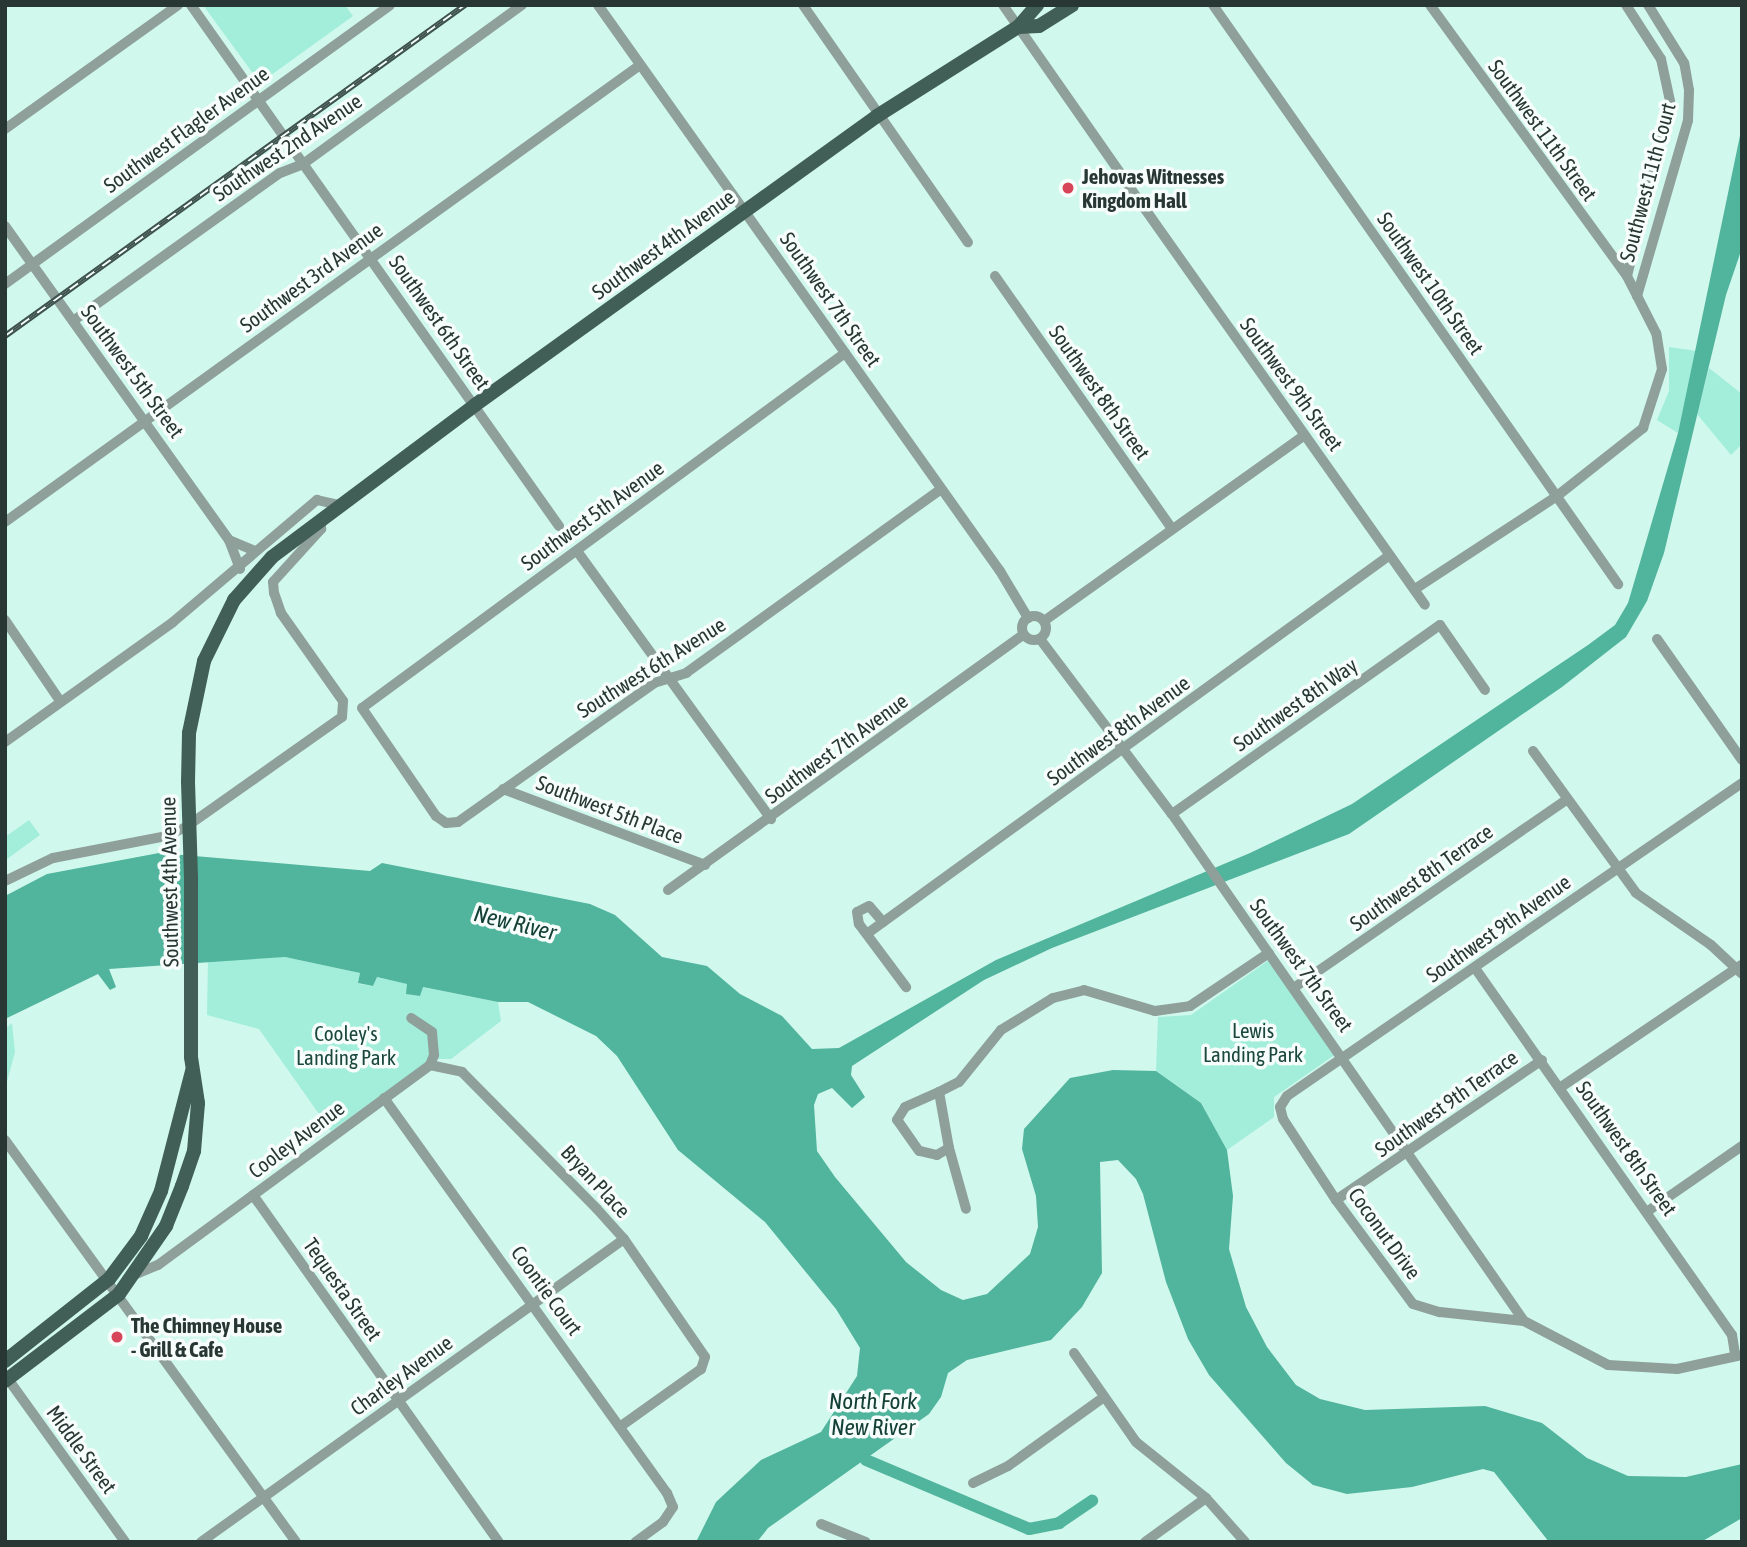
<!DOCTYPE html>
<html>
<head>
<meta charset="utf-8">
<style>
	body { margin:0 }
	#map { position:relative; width:1747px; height:1547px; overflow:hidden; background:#d0f8ed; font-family:"Asap Condensed",sans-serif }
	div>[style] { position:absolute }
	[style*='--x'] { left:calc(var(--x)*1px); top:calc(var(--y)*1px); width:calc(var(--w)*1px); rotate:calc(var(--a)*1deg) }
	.green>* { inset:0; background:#a2eeda }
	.water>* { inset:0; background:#51b49d }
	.canal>* { height:12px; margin:-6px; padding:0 6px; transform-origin:6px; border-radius:6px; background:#51b49d }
	.minor>* { height:10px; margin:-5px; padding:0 5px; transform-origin:5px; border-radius:5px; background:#8fa09b }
	.minor>.ring { margin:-5px; padding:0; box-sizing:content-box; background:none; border:10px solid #8fa09b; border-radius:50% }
	.major>* { height:14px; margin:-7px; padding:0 7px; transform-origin:7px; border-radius:7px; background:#415f57 }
	.rail>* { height:6px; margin-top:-3px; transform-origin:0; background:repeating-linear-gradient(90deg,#f6fdfb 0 10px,#3e514c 0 20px); box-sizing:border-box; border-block:2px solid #3e514c }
	.major-bridge>* { height:14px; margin:-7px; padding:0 7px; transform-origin:7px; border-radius:7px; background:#415f57 }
	.dots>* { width:19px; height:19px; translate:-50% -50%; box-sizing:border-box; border:4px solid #f6fdfb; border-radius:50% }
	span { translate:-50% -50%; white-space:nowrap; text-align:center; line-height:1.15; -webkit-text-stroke:7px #f6fdfb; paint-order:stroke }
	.street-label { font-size:21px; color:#283733 }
	.poi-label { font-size:21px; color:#283733; font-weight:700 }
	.left { translate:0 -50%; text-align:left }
	.park-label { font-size:21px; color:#1b473d }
	.water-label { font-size:23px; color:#144036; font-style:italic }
	.frame { position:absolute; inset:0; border:7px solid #283733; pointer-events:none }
</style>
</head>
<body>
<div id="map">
	<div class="green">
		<div style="clip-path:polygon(203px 5px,345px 5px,353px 16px,260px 83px)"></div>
		<div style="clip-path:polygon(1669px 347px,1697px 351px,1678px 433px,1657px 420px,1669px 391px)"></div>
		<div style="clip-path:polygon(1709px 368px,1742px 394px,1742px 444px,1731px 455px,1697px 414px)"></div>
		<div style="clip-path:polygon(29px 820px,40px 835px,7px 859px,5px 837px)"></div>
		<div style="clip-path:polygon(285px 957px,360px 973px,359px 984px,373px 986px,376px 977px,408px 984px,407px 994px,420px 996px,422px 987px,498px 1002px,501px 1021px,451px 1059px,433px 1059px,331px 1131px,259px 1029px,207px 1015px,208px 959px)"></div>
		<div style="clip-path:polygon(1269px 960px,1336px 1054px,1274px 1097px,1274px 1117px,1227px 1150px,1201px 1103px,1156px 1071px,1158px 1017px,1191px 1015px)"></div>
		<div style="clip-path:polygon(12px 1023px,15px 1052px,5px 1089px,5px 1029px)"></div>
	</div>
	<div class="water">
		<div style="clip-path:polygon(1742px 126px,1742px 248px,1726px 295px,1664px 553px,1647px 601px,1626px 637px,1562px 687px,1349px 834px,1052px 948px,984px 980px,852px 1066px,851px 1075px,865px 1097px,852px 1108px,832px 1088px,818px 1094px,814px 1105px,817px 1151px,835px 1177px,906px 1262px,941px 1290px,963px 1300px,987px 1294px,1030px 1254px,1038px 1227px,1036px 1196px,1022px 1149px,1024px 1129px,1070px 1078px,1113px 1070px,1156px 1071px,1201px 1103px,1227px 1150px,1233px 1196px,1229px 1249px,1246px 1307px,1267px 1347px,1296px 1385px,1320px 1399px,1365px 1410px,1485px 1406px,1542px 1423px,1587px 1458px,1628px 1476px,1686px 1477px,1742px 1464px,1742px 1518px,1701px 1542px,1549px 1542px,1494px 1472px,1483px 1469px,1412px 1487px,1347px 1494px,1313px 1485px,1286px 1463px,1209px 1375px,1188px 1339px,1166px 1282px,1143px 1194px,1136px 1179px,1118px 1160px,1100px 1162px,1102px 1273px,1082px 1307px,1051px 1340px,967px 1360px,948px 1373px,941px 1397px,929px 1414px,768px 1528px,757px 1542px,696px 1542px,716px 1502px,761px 1460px,821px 1432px,857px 1376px,860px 1348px,836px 1309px,765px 1222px,678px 1150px,617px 1056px,596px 1036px,528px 1002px,498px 1002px,423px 987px,420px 996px,406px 994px,407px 984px,377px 977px,373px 986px,358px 983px,360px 973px,285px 957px,109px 969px,116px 987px,110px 990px,98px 974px,5px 1019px,5px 896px,47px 874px,159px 853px,370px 871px,382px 863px,590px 904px,615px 915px,662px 957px,707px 966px,740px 994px,782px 1016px,812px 1049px,839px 1048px,996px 960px,1250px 853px,1352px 804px,1588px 645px,1615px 625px,1628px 603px,1678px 433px)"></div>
	</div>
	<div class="canal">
		<div style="--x:866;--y:1460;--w:177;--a:22.9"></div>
		<div style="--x:1029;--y:1529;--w:31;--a:-11"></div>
		<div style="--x:1059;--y:1523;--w:40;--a:-34"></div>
	</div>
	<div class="minor">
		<div style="--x:191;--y:5;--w:638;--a:54.77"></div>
		<div style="--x:598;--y:5;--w:694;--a:54.62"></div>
		<div style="--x:1000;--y:571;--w:55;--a:59.2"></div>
		<div style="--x:803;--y:5;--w:289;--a:55.2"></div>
		<div style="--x:1003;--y:5;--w:206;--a:55.1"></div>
		<div style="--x:1213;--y:5;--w:707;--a:55.03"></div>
		<div style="--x:1626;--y:5;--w:64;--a:57.1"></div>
		<div style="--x:1661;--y:59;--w:43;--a:77.9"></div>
		<div style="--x:1670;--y:101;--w:180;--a:103.8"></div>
		<div style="--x:5;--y:129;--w:213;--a:-35.6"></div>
		<div style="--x:1128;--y:185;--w:514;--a:54.73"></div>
		<div style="--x:5;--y:226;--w:386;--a:54.5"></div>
		<div style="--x:229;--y:540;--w:31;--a:69"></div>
		<div style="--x:995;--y:276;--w:309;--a:55"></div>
		<div style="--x:5;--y:284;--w:475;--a:-35.9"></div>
		<div style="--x:1637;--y:296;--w:183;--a:-73.8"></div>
		<div style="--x:1688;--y:120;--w:30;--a:-88"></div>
		<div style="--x:1689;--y:90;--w:27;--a:-100"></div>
		<div style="--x:1684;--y:63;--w:68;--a:-121.8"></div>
		<div style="--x:73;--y:321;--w:254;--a:-35.6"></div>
		<div style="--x:280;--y:173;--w:25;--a:-21"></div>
		<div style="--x:303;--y:164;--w:271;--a:-36"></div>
		<div style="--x:845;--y:353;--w:599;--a:143.68"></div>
		<div style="--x:362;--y:708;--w:131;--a:55.6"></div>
		<div style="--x:436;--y:816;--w:12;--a:35"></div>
		<div style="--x:446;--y:823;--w:12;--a:-5"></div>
		<div style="--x:458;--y:822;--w:240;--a:-35.3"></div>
		<div style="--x:654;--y:683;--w:34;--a:-17"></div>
		<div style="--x:686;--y:673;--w:314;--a:-35.8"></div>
		<div style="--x:5;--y:522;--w:782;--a:-35.74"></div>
		<div style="--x:229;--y:540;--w:28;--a:23"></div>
		<div style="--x:577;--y:551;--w:331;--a:54.1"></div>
		<div style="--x:1415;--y:589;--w:170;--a:-33.2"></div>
		<div style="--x:1557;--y:496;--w:110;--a:-38.3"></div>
		<div style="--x:1643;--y:428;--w:62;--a:-72.1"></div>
		<div style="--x:1662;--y:369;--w:36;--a:-99"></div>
		<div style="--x:1656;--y:333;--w:64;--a:-117"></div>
		<div style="--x:1627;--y:276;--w:335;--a:-126"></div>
		<div class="ring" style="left:1022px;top:616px;width:14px;height:14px"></div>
		<div style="--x:5;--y:620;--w:98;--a:55.8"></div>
		<div style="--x:1044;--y:621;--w:320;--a:-35.5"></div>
		<div style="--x:1040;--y:639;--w:219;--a:53"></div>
		<div style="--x:1172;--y:814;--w:617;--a:55.23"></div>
		<div style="--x:1657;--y:639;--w:148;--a:54.9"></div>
		<div style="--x:5;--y:742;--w:206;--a:-35.5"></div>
		<div style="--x:173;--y:622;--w:189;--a:-40.3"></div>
		<div style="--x:317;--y:500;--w:23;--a:13"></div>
		<div style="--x:1533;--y:751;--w:175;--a:54"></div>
		<div style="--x:1636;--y:893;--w:91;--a:34.7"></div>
		<div style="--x:1711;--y:945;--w:42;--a:43.1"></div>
		<div style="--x:1742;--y:783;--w:552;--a:145.48"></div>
		<div style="--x:1287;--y:1096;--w:13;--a:122"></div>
		<div style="--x:1280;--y:1107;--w:12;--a:76"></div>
		<div style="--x:1283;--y:1119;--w:97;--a:56.8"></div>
		<div style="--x:1336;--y:1200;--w:129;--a:53.5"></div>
		<div style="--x:1413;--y:1304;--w:28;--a:17"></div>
		<div style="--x:1440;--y:1312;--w:84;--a:6.1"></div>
		<div style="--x:1524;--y:1321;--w:95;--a:27.6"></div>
		<div style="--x:1608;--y:1365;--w:69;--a:3.3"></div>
		<div style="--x:1677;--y:1369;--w:66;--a:-12.2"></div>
		<div style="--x:503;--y:789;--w:216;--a:20.6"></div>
		<div style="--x:1172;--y:814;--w:328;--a:-35.2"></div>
		<div style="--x:1440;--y:625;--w:79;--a:55.3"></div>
		<div style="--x:5;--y:881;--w:53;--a:-25.6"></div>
		<div style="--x:53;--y:858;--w:115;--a:-11"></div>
		<div style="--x:166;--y:836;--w:22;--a:-24"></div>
		<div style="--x:186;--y:827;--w:191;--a:-35.2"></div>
		<div style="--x:342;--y:717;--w:16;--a:-86"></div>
		<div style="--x:343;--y:701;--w:108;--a:-125.2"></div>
		<div style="--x:281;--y:613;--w:21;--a:-109"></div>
		<div style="--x:274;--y:593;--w:11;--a:-95"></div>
		<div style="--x:273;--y:582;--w:72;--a:-47.8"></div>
		<div style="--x:321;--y:529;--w:10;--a:-90"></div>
		<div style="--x:668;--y:890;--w:438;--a:-35.7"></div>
		<div style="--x:883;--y:922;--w:21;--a:-131"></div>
		<div style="--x:869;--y:906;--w:13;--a:153"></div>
		<div style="--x:857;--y:912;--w:12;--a:81"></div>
		<div style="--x:859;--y:924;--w:79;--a:53.3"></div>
		<div style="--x:868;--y:933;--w:644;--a:-35.91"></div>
		<div style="--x:1475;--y:968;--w:448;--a:55"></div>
		<div style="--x:1732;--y:1335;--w:20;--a:81"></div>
		<div style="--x:1295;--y:987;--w:331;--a:-34.6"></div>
		<div style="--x:430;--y:1065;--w:33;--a:12"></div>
		<div style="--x:462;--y:1072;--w:192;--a:45.4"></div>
		<div style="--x:597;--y:1209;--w:40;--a:48"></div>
		<div style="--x:624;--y:1239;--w:143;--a:55.5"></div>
		<div style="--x:705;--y:1357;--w:13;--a:108"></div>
		<div style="--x:701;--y:1369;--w:98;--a:144.5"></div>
		<div style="--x:1561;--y:1087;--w:217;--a:-34.1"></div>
		<div style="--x:939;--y:1092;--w:22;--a:-27"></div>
		<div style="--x:959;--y:1082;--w:67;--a:-51.1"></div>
		<div style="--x:1001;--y:1030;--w:61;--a:-31.6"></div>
		<div style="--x:1053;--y:998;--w:32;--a:-14"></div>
		<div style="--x:1084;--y:990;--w:74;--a:16.5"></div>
		<div style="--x:1155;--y:1011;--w:35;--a:-8"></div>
		<div style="--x:1190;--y:1006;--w:95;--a:-33.9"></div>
		<div style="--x:939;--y:1092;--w:57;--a:79.9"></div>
		<div style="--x:949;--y:1148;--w:14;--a:150"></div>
		<div style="--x:937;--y:1155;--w:18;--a:-167"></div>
		<div style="--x:919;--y:1151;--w:38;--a:-125"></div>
		<div style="--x:897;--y:1120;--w:15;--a:-58"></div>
		<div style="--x:905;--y:1107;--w:37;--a:-24"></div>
		<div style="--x:384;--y:1098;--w:486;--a:54.4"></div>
		<div style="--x:667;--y:1493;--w:15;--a:67"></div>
		<div style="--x:673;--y:1507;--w:18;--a:124"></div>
		<div style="--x:663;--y:1522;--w:34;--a:144"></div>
		<div style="--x:5;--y:1140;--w:496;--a:54.1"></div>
		<div style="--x:949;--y:1148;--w:63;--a:74.4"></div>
		<div style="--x:253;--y:1195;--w:425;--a:54.7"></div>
		<div style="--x:1336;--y:1200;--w:249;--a:-34.2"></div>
		<div style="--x:1648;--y:1211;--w:114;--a:-34.7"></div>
		<div style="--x:134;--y:1275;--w:26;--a:-23"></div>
		<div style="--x:158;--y:1265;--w:338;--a:-36.3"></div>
		<div style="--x:430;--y:1065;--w:11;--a:-68"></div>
		<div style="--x:434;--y:1055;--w:23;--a:-95"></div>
		<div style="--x:432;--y:1032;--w:25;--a:-146"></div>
		<div style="--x:1074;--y:1353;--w:108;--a:55.1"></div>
		<div style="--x:1136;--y:1442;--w:90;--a:38.7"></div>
		<div style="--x:1206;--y:1498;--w:59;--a:48.4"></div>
		<div style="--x:8;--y:1379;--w:201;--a:54.3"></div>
		<div style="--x:973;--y:1483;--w:39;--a:-26"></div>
		<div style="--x:1008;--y:1466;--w:118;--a:-35.7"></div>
		<div style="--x:821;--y:1524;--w:48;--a:21.8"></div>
		<div style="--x:201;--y:1542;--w:520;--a:-35.61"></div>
		<div style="--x:1145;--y:1542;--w:75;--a:-35.8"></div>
	</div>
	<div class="major">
		<div style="--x:1018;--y:27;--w:21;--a:-3"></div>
		<div style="--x:1039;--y:26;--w:39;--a:-32"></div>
		<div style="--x:188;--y:782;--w:49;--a:-88.8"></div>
		<div style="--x:189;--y:733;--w:74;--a:-78.2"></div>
		<div style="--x:204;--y:661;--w:68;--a:-63.8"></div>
		<div style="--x:234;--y:600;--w:57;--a:-48.5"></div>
		<div style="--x:272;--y:557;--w:254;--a:-36.8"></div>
		<div style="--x:475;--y:405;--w:495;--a:-35.7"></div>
		<div style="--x:877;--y:116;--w:167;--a:-32.3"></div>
		<div style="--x:1018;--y:27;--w:29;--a:-49"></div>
		<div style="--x:5;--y:1361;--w:132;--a:-38.3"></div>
		<div style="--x:109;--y:1279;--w:54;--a:-53.3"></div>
		<div style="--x:141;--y:1236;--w:49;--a:-66"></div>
		<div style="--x:161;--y:1191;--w:124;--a:-75.5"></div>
		<div style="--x:5;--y:1381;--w:143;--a:-37.3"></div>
		<div style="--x:119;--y:1294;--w:83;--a:-55.3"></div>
		<div style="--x:166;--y:1226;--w:43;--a:-68.2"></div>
		<div style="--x:182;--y:1186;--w:37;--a:-71"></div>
		<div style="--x:194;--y:1151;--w:48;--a:-85.2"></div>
		<div style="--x:198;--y:1103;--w:47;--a:-98.7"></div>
		<div style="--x:191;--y:1057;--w:177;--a:-90"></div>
	</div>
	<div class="rail">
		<div style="--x:5;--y:336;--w:567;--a:-35.74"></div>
	</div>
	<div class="major-bridge">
		<div style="--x:188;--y:782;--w:98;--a:88.2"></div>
	</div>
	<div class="dots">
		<div style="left:1068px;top:188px;background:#d64559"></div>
		<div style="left:117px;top:1337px;background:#d64559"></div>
	</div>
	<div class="street-label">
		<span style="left:186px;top:129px;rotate:-36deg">Southwest Flagler Avenue</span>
		<span style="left:1543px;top:130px;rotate:54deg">Southwest 11th Street</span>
		<span style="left:287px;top:147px;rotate:-34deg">Southwest 2nd Avenue</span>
		<span style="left:1647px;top:182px;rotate:-75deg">Southwest 11th Court</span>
		<span style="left:663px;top:244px;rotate:-36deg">Southwest 4th Avenue</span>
		<span style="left:311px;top:277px;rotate:-36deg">Southwest 3rd Avenue</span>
		<span style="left:1431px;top:283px;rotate:55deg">Southwest 10th Street</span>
		<span style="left:831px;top:299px;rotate:55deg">Southwest 7th Street</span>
		<span style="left:440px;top:322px;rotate:55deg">Southwest 6th Street</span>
		<span style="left:133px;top:371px;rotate:54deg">Southwest 5th Street</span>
		<span style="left:1292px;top:384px;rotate:54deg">Southwest 9th Street</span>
		<span style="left:1100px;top:392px;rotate:55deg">Southwest 8th Street</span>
		<span style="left:592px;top:515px;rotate:-36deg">Southwest 5th Avenue</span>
		<span style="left:651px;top:667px;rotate:-32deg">Southwest 6th Avenue</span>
		<span style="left:1295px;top:704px;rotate:-35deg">Southwest 8th Way</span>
		<span style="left:1118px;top:730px;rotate:-36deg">Southwest 8th Avenue</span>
		<span style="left:836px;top:748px;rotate:-36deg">Southwest 7th Avenue</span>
		<span style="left:610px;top:809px;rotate:21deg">Southwest 5th Place</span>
		<span style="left:1421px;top:877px;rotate:-35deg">Southwest 8th Terrace</span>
		<span style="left:169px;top:882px;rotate:-91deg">Southwest 4th Avenue</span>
		<span style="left:1498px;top:928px;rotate:-35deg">Southwest 9th Avenue</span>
		<span style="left:1302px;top:965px;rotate:54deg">Southwest 7th Street</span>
		<span style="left:1446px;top:1103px;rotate:-35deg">Southwest 9th Terrace</span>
		<span style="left:296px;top:1139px;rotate:-37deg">Cooley Avenue</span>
		<span style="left:1627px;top:1148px;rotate:55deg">Southwest 8th Street</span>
		<span style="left:596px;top:1181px;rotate:47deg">Bryan Place</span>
		<span style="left:1385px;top:1233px;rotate:54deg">Coconut Drive</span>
		<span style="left:343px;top:1289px;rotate:55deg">Tequesta Street</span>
		<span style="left:547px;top:1290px;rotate:54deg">Coontie Court</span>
		<span style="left:401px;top:1375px;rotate:-36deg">Charley Avenue</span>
		<span style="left:82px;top:1449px;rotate:54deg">Middle Street</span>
	</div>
	<div class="poi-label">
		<span class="left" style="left:1082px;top:188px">Jehovas Witnesses<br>Kingdom Hall</span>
		<span class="left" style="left:131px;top:1337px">The Chimney House<br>- Grill &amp; Cafe</span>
	</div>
	<div class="park-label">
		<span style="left:1253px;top:1042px">Lewis<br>Landing Park</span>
		<span style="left:346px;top:1045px">Cooley's<br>Landing Park</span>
	</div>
	<div class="water-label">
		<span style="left:515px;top:923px;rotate:14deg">New River</span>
		<span style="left:873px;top:1414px">North Fork<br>New River</span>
	</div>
	<div class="frame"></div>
</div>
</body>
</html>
